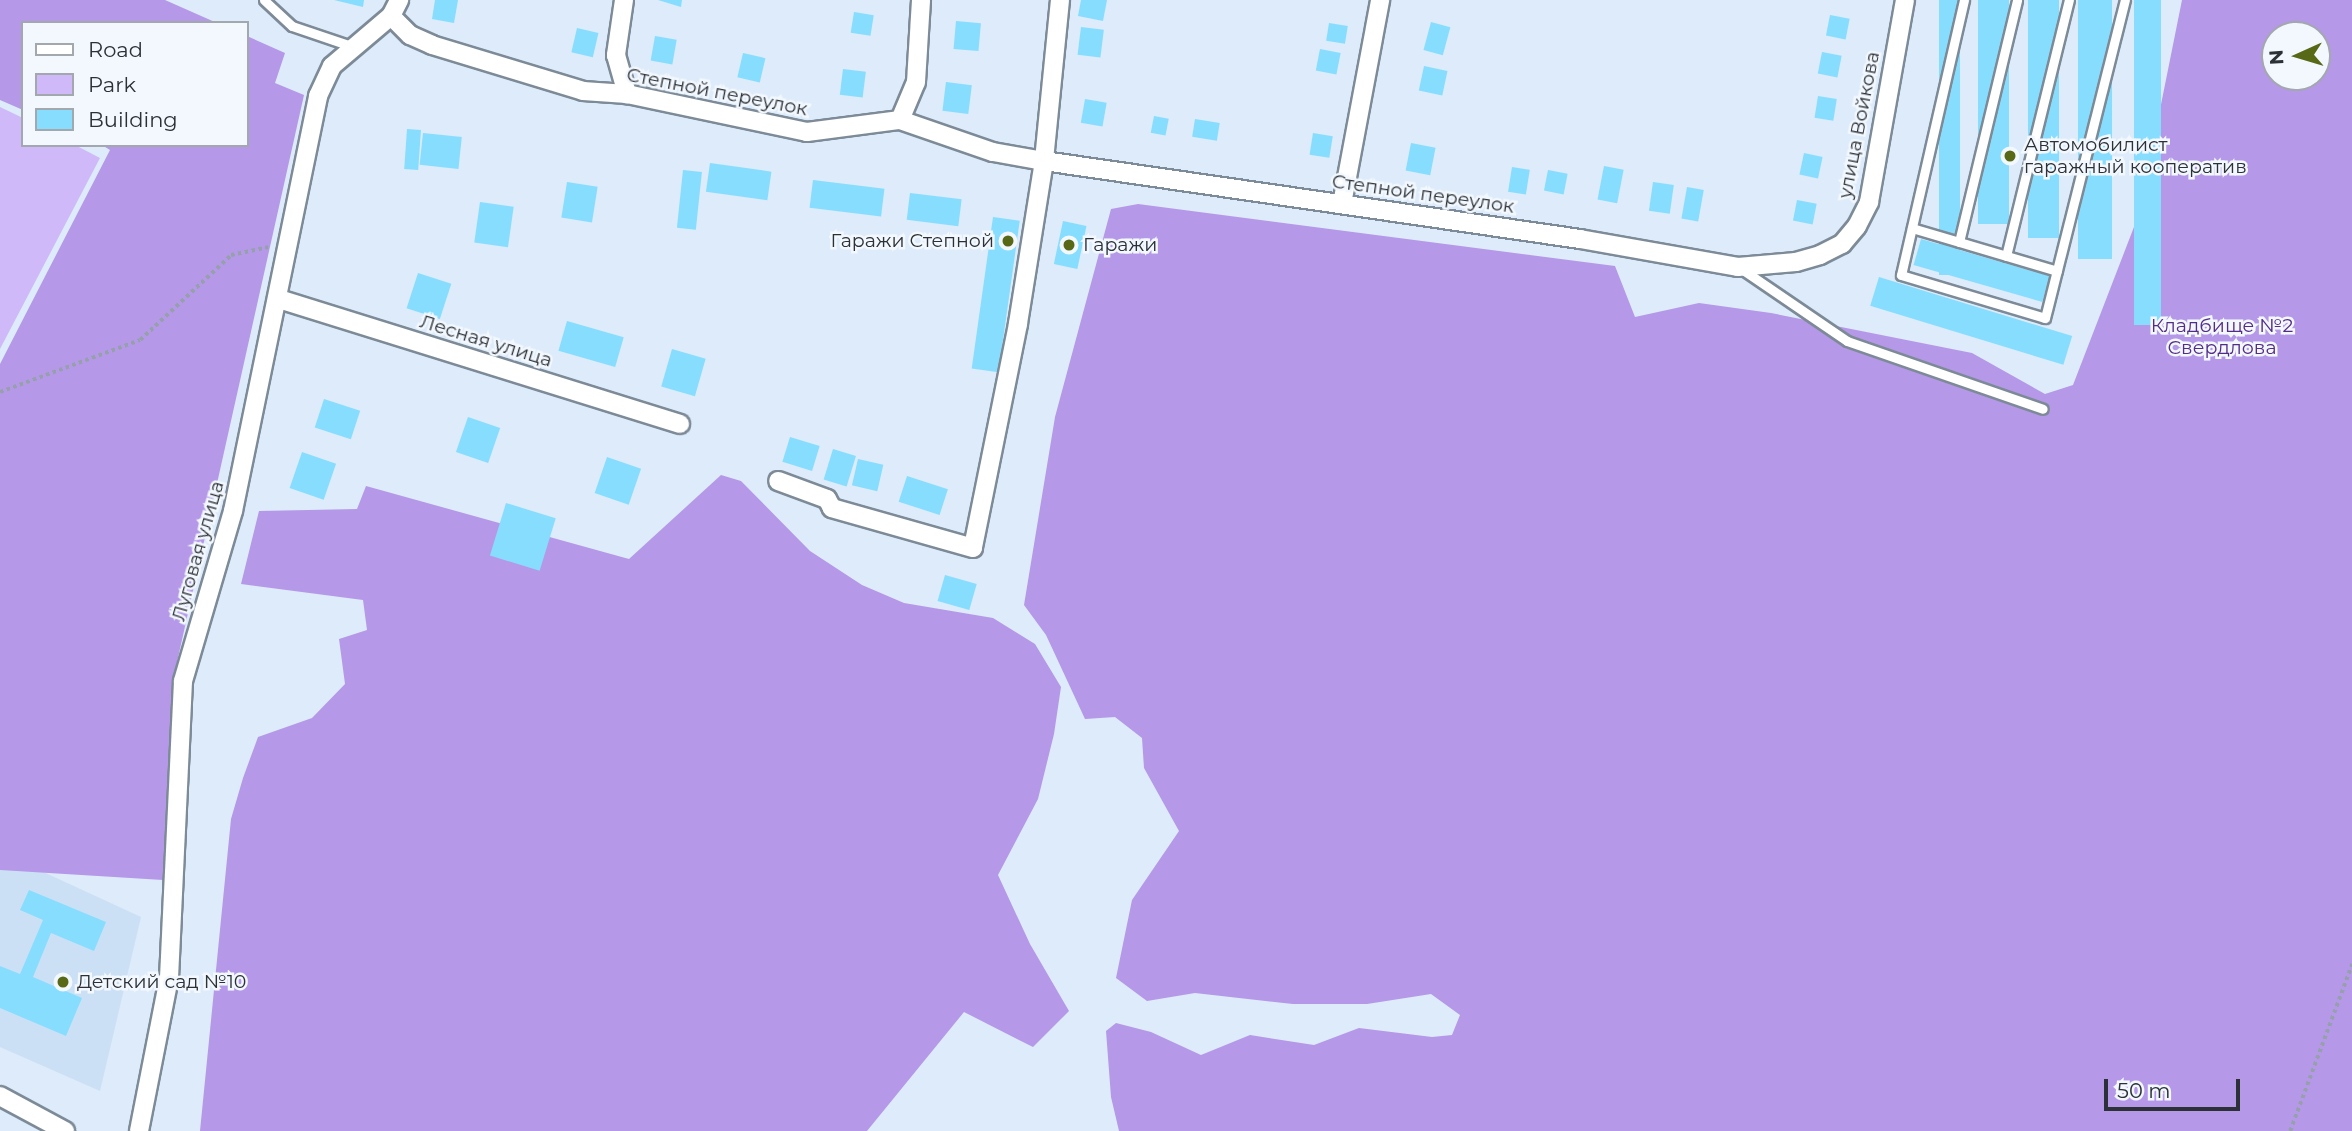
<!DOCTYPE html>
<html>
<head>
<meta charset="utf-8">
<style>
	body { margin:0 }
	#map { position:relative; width:2352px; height:1131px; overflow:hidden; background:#ddebfa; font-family:Montserrat,sans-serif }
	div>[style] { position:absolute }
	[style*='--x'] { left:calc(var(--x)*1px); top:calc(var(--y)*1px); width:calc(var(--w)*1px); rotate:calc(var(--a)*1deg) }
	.built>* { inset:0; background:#cce0f5 }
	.green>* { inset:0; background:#cfb9f8 }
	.forest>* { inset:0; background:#b598e8 }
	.building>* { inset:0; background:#87ddfd; transform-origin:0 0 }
	.path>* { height:3.5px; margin-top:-1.75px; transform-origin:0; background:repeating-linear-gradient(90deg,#95a0ab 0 3.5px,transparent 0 7px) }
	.roads { filter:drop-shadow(2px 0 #7d8a97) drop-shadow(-2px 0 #7d8a97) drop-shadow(0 2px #7d8a97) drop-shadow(0 -2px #7d8a97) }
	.lane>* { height:9px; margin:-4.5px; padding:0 4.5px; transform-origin:4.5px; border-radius:4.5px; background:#fff }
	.street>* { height:18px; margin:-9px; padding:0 9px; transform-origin:9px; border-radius:9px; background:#fff }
	.dots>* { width:19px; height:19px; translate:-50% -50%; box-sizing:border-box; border:4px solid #f2f8fe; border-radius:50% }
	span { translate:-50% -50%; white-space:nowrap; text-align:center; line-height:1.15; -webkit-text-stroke:5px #f2f8fe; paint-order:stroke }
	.street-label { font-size:19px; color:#2b3136 }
	.poi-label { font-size:19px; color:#2b3136 }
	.left { translate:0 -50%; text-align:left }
	.right { translate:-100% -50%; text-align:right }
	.park-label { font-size:19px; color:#552b88 }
	.legend { position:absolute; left:21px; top:21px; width:228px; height:126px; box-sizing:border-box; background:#f2f8fe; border:2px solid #a2a8ae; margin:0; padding:9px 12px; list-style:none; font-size:21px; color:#2b3136 }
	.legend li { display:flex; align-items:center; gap:14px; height:35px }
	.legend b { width:35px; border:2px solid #a2a8ae }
	.north { position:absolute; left:2261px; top:21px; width:70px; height:70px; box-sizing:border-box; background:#f2f8fe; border:2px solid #a2a8ae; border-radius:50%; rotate:266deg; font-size:19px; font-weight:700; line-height:28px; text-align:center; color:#2b3136 }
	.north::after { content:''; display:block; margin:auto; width:24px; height:32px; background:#576916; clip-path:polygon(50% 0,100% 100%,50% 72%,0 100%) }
	.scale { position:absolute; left:2104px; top:1079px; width:136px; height:32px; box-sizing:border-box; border:4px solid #2b3136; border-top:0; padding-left:9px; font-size:21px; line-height:24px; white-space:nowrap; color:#2b3136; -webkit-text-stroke:5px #f2f8fe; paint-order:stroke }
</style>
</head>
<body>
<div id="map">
	<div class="built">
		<div style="clip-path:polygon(0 852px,141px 917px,100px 1091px,0 1047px)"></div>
	</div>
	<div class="green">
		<div style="clip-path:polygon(0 107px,23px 118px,23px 145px,75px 145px,100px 158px,0 349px)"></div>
	</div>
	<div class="forest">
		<div style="clip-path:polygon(0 0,165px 0,217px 23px,23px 23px,23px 110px,0 100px)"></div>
		<div style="clip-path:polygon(evenodd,2182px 0,2352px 0,2352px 1131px,1119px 1131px,1111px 1097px,1106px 1031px,1116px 1023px,1151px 1032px,1201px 1055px,1250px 1035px,1314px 1045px,1359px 1028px,1432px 1037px,1452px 1035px,1460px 1015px,1431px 994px,1367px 1004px,1293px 1004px,1195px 993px,1147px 1001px,1116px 978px,1132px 900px,1179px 831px,1144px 768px,1142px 738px,1115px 717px,1085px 719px,1046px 635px,1024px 605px,1055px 417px,1111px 209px,1138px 204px,1615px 266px,1635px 317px,1699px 303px,1771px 313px,1972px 353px,2045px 394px,2073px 385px,2139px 214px,2182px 0,2275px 35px,2317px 35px,2317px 77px,2275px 77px,2275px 35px)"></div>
		<div style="clip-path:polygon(247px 36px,285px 53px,275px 83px,304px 95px,173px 680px,163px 880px,0 870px,0 364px,110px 150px,102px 145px,247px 145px)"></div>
		<div style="clip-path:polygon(721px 475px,741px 481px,810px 551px,862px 585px,904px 603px,993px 618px,1035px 644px,1061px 687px,1054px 734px,1038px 799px,998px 875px,1030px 944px,1069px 1011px,1033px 1047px,964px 1012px,867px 1131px,200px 1131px,231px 819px,243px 778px,258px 737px,312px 718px,345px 684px,339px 639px,367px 630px,363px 600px,241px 584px,259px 511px,357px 509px,366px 486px,629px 559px)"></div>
	</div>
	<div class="building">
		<div style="clip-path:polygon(334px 0,364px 0,363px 7px)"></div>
		<div style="clip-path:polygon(435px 0,458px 0,454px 23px,432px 19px)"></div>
		<div style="clip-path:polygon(658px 0,682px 0,681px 7px)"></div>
		<div style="clip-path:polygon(1081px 0,1107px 0,1103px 21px,1078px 16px)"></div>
		<div style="left:1939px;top:0;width:21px;height:275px"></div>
		<div style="left:1978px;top:0;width:31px;height:224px"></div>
		<div style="left:2028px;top:0;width:31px;height:238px"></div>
		<div style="left:2078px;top:0;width:34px;height:259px"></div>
		<div style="left:2134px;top:0;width:27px;height:325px"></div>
		<div style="left:854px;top:12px;width:20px;height:21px;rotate:9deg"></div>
		<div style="left:1830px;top:15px;width:20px;height:21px;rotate:11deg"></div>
		<div style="left:956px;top:21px;width:25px;height:28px;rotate:5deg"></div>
		<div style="left:1431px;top:22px;width:20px;height:29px;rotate:15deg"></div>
		<div style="left:1329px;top:23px;width:19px;height:18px;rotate:9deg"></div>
		<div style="left:1081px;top:27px;width:23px;height:28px;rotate:7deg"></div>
		<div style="left:577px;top:28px;width:22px;height:25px;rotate:13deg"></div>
		<div style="left:655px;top:36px;width:22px;height:25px;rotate:10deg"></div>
		<div style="left:1320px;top:49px;width:21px;height:22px;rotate:11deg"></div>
		<div style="left:1822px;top:52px;width:20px;height:22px;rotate:11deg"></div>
		<div style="left:743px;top:53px;width:23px;height:25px;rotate:13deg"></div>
		<div style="left:1424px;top:66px;width:24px;height:25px;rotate:12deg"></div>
		<div style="left:843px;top:69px;width:23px;height:26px;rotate:7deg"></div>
		<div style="left:946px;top:82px;width:26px;height:29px;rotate:7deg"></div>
		<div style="left:1818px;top:96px;width:19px;height:22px;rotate:9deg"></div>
		<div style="left:1085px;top:99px;width:22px;height:24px;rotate:10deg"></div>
		<div style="left:1154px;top:116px;width:15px;height:17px;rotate:11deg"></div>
		<div style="left:1195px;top:119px;width:25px;height:18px;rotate:9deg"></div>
		<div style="left:407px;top:129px;width:14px;height:40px;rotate:4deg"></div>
		<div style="left:423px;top:133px;width:39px;height:32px;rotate:6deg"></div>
		<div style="left:1313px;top:133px;width:20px;height:22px;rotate:9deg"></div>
		<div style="left:1411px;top:143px;width:25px;height:28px;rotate:11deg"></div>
		<div style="left:1804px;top:153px;width:19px;height:22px;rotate:12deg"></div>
		<div style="left:710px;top:163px;width:62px;height:29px;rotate:8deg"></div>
		<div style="left:1604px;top:166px;width:20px;height:34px;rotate:11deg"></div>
		<div style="left:1512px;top:167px;width:18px;height:25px;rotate:9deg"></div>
		<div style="left:683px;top:170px;width:19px;height:58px;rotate:6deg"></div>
		<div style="left:1548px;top:170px;width:20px;height:21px;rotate:11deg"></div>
		<div style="left:813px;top:180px;width:72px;height:28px;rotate:7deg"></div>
		<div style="left:567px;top:182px;width:31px;height:36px;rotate:9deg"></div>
		<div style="left:1653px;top:182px;width:21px;height:29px;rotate:8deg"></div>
		<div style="left:1687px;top:187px;width:17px;height:32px;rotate:10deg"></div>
		<div style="left:910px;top:193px;width:52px;height:27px;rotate:7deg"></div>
		<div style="left:1797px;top:200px;width:20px;height:21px;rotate:11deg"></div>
		<div style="left:480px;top:202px;width:34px;height:41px;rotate:8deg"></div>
		<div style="left:993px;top:217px;width:27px;height:153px;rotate:8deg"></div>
		<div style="left:1063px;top:221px;width:24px;height:44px;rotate:12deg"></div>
		<div style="left:1921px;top:239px;width:134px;height:27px;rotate:16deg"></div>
		<div style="left:418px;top:273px;width:35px;height:37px;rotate:18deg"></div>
		<div style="left:1879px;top:277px;width:202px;height:30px;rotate:17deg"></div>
		<div style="left:567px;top:321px;width:59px;height:31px;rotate:16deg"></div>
		<div style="left:672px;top:349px;width:35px;height:39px;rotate:16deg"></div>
		<div style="left:324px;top:399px;width:38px;height:30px;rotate:18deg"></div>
		<div style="left:468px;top:417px;width:34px;height:37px;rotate:19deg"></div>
		<div style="left:790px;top:437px;width:31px;height:26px;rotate:17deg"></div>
		<div style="left:833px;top:449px;width:24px;height:32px;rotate:17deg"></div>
		<div style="left:302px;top:452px;width:36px;height:38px;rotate:19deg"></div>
		<div style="left:607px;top:457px;width:36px;height:38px;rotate:19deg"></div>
		<div style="left:858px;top:459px;width:26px;height:27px;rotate:13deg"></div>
		<div style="left:907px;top:476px;width:43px;height:27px;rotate:18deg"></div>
		<div style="left:506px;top:503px;width:52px;height:55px;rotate:17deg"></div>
		<div style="left:945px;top:575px;width:33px;height:27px;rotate:16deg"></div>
		<div style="clip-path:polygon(29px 890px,106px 922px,94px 951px,51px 933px,33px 977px,82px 998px,66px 1036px,0 1008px,0 966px,20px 974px,43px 920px,20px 910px)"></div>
	</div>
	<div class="path">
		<div style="--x:0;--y:392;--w:149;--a:-20.4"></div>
		<div style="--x:140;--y:340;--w:125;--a:-43"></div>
		<div style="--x:231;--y:255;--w:38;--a:-12"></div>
		<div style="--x:2290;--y:1131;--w:178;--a:-69.6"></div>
	</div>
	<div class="roads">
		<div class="lane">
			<div style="--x:264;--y:0;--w:38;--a:43"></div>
			<div style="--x:292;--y:26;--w:62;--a:18.7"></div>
			<div style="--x:1964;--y:0;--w:282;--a:102.9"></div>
			<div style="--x:1901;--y:275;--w:150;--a:16.6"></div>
			<div style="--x:2045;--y:318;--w:328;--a:-75.9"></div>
			<div style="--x:1912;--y:228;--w:151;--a:16.5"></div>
			<div style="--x:1959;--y:242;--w:249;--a:-76.5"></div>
			<div style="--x:2006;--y:256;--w:264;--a:-76.2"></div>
			<div style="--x:1743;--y:270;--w:126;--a:34.3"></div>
			<div style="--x:1847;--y:341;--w:207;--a:19.1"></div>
		</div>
		<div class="street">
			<div style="--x:624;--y:0;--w:56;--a:98.3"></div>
			<div style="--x:616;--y:55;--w:41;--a:74.2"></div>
			<div style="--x:1060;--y:0;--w:162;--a:95.7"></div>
			<div style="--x:1044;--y:161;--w:542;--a:8.28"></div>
			<div style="--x:1580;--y:239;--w:160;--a:10"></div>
			<div style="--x:1738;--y:267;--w:58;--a:-4.9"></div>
			<div style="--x:1796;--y:262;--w:25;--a:-16"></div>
			<div style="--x:1820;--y:255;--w:25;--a:-27"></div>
			<div style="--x:1842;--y:244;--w:23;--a:-50"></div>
			<div style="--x:1857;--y:226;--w:27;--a:-63"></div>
			<div style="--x:1869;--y:202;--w:205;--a:-79.9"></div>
			<div style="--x:391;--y:16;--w:27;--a:45"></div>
			<div style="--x:410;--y:35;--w:24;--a:24"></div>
			<div style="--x:432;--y:45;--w:158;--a:16.9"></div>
			<div style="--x:583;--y:91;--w:44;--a:3.9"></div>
			<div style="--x:627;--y:94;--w:184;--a:11.9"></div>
			<div style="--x:807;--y:132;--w:94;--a:-7.4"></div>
			<div style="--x:900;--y:120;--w:98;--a:19"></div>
			<div style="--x:993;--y:152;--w:52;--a:10"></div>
			<div style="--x:1044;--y:161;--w:165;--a:99.1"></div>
			<div style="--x:1018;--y:324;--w:228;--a:101.4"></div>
			<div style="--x:973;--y:548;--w:147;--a:-164.2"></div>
			<div style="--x:832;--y:508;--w:10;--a:-119"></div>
			<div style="--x:827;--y:499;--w:52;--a:-159.8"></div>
			<div style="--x:900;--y:120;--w:41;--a:-67.2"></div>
			<div style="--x:916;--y:82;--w:82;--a:-86.5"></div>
			<div style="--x:1342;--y:204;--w:208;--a:-79.4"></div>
			<div style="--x:279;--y:299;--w:420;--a:17.3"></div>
			<div style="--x:0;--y:1096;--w:74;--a:28.3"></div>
			<div style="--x:139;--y:1131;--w:156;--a:-78.9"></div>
			<div style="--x:169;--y:978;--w:297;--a:-87.3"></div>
			<div style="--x:183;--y:681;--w:177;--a:-73.6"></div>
			<div style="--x:233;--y:511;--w:424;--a:-78.4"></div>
			<div style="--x:318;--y:96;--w:33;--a:-65"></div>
			<div style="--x:332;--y:66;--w:77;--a:-40.3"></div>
			<div style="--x:391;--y:16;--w:18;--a:-63"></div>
		</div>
	</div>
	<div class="dots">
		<div style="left:2010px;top:156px;background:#576916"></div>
		<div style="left:1008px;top:241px;background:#576916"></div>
		<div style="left:1069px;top:245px;background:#576916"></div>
		<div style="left:63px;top:982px;background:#576916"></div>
	</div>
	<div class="street-label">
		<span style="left:717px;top:92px;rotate:11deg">Степной переулок</span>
		<span style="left:1859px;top:125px;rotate:-79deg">улица Войкова</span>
		<span style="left:1423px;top:194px;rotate:8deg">Степной переулок</span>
		<span style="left:486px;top:341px;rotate:17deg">Лесная улица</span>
		<span style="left:198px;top:551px;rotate:-74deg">Луговая улица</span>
	</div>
	<div class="poi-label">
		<span class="left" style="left:2024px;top:156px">Автомобилист<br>гаражный кооператив</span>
		<span class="right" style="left:994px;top:241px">Гаражи Степной</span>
		<span class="left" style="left:1083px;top:245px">Гаражи</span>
		<span class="left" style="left:77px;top:982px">Детский сад №10</span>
	</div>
	<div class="park-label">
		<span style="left:2222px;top:337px">Кладбище №2<br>Свердлова</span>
	</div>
	<ul class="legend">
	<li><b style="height:9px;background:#fff"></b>Road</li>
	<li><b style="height:19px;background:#cfb9f8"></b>Park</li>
	<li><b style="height:19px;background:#87ddfd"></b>Building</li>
	</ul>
	<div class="north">N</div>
	<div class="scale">50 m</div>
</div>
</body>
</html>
